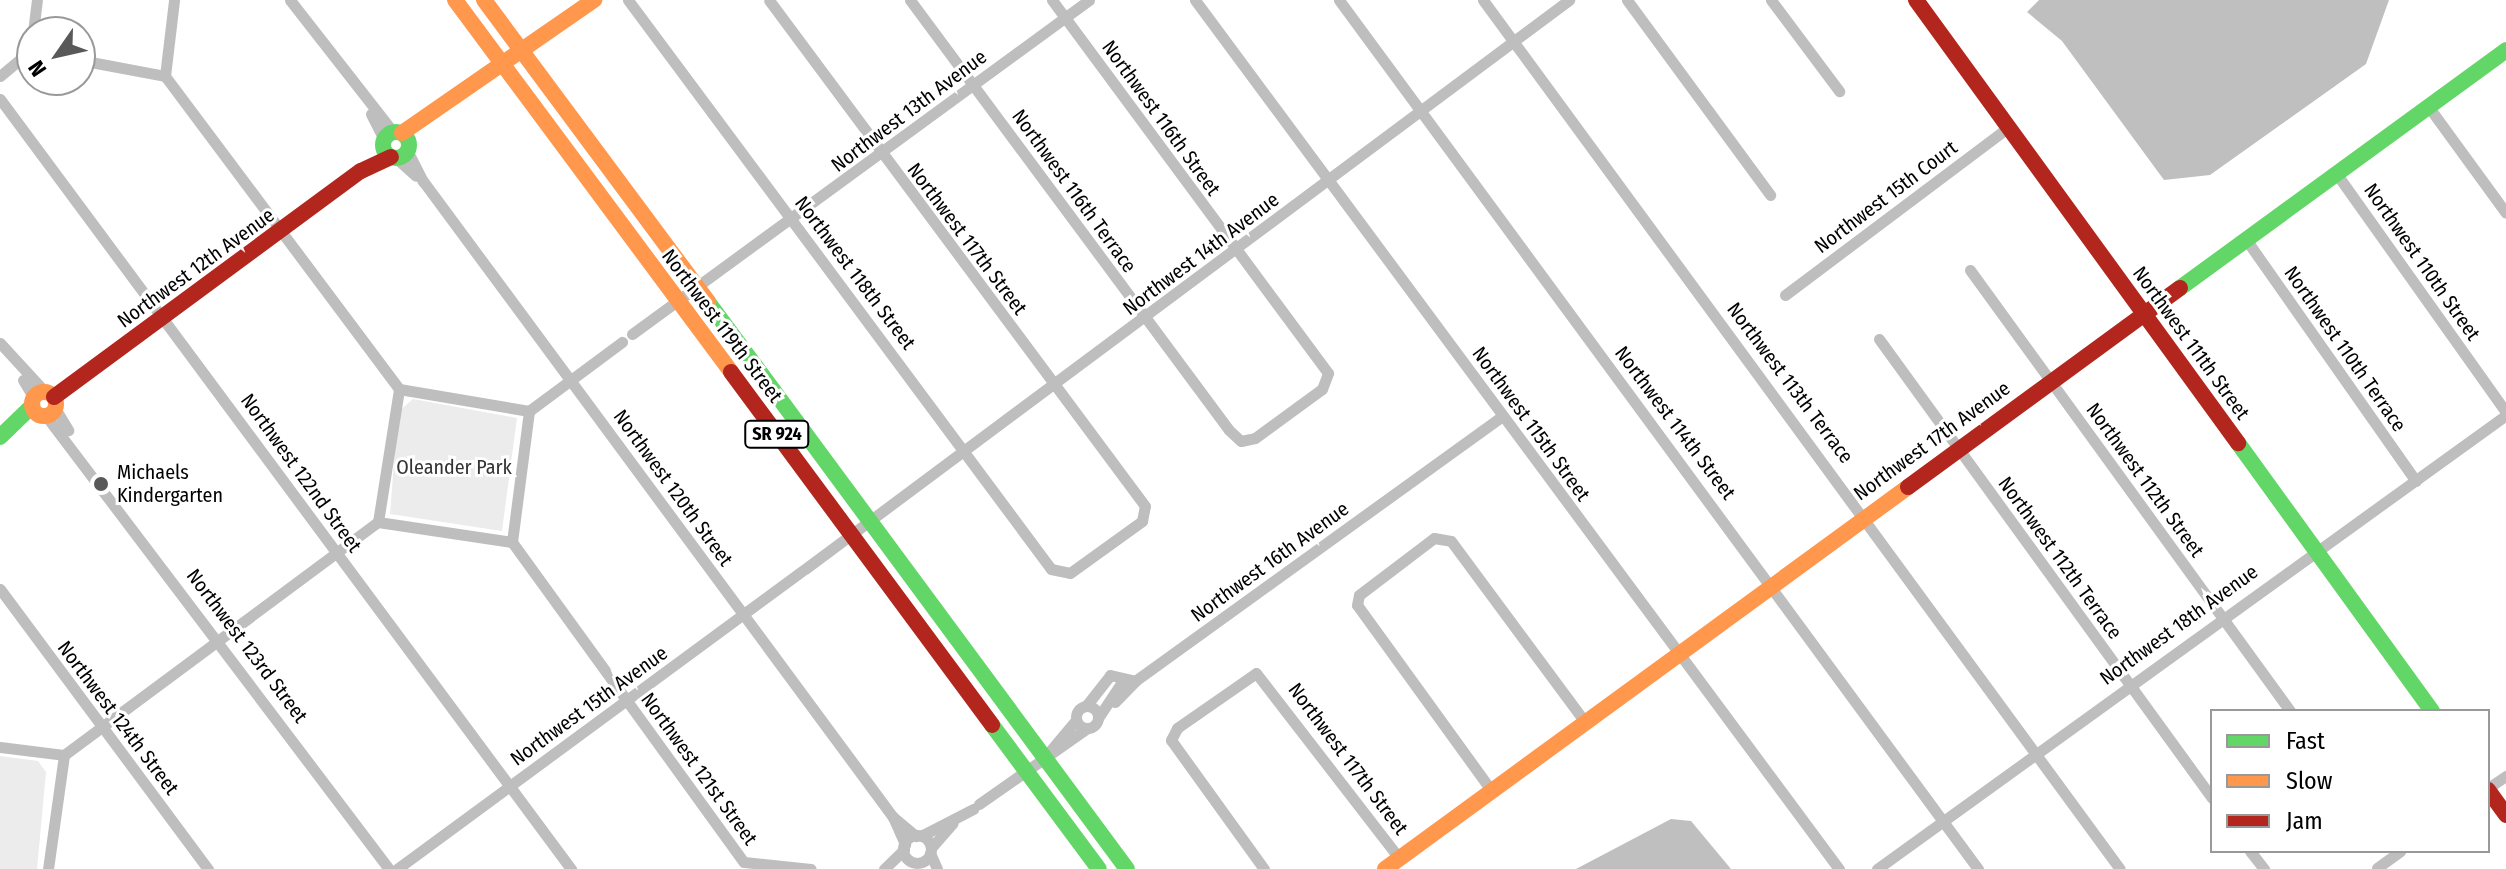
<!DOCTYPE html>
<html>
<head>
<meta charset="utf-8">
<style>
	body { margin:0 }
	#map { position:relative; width:2506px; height:869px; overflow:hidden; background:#fff; font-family:"Fira Sans Condensed",sans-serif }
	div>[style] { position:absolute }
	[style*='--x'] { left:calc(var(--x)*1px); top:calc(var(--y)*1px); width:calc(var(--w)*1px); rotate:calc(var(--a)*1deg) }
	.green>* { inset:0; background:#ececec }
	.water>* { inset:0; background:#bfbfbf }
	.street>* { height:11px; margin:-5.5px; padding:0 5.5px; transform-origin:5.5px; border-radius:5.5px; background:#bebebe }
	.street>.ring { margin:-5.5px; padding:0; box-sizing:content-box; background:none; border:11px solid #bebebe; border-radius:50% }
	.fast>* { height:16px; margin:-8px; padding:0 8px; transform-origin:8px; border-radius:8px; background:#63d668 }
	.fast>.ring { margin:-8px; padding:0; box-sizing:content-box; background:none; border:16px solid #63d668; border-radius:50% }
	.slow>* { height:16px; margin:-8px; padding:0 8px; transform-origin:8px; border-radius:8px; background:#ff974d }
	.slow>.ring { margin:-8px; padding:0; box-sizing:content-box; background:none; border:16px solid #ff974d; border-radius:50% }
	.jam>* { height:16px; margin:-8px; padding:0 8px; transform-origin:8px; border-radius:8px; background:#b3261e }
	.dots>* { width:22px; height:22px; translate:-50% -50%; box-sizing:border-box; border:4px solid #fff; border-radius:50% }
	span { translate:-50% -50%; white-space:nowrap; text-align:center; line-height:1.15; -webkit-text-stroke:6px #fff; paint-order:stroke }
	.shield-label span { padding:2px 6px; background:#fff; border:2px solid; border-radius:6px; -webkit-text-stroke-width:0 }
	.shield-label { font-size:18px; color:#000; font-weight:700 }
	.street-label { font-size:20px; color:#000 }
	.park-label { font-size:20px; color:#333 }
	.poi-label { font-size:20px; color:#000 }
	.left { translate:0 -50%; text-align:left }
	.legend { position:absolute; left:2210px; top:709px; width:280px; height:144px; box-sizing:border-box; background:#fff; border:2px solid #999; margin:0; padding:10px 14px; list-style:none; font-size:24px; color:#000 }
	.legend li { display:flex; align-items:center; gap:16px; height:40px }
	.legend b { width:40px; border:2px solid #999 }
	.north { position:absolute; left:16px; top:16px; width:80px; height:80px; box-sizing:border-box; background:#fff; border:2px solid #999; border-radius:50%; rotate:236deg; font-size:22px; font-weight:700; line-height:32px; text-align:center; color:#000 }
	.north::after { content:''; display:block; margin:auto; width:28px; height:36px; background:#595959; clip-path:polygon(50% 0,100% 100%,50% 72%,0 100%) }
</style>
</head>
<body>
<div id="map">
	<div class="green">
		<div style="clip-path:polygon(413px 399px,517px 418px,502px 531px,390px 514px,398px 412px)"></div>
		<div style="clip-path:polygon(0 756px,38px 761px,46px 772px,37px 869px,0 869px)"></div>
	</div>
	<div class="water">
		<div style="clip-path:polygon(2039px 0,2389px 0,2366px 64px,2210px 175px,2164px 180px,2062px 41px,2027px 12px)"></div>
		<div style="clip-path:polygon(1671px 819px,1691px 821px,1731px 869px,1576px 869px)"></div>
	</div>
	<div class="street">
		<div style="--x:290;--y:0;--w:167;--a:52"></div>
		<div style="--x:628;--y:0;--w:709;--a:53.37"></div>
		<div style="--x:1051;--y:569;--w:19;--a:12"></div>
		<div style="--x:1070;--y:573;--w:89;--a:-35.8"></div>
		<div style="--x:1142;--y:521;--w:15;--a:-79"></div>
		<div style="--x:1145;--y:506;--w:630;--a:-126.62"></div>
		<div style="--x:910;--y:0;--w:535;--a:53.43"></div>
		<div style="--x:1229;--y:430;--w:16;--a:43"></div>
		<div style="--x:1241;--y:441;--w:14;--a:-12"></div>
		<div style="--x:1255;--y:438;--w:83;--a:-36.2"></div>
		<div style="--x:1322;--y:389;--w:17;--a:-69"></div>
		<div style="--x:1328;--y:373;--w:464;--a:-126.5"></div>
		<div style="--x:1195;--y:0;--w:1082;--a:53.46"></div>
		<div style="--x:1339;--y:0;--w:1079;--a:53.67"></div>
		<div style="--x:1483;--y:0;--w:1077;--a:53.76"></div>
		<div style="--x:1627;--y:0;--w:242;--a:53.7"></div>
		<div style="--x:1771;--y:0;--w:114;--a:53.2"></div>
		<div style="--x:33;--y:32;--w:32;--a:-83"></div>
		<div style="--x:80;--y:60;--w:86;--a:10.7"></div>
		<div style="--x:0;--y:76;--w:39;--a:-40"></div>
		<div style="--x:30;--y:51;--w:16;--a:-83"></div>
		<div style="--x:165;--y:76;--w:391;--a:53.2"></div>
		<div style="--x:165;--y:76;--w:77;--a:-83.2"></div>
		<div style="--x:0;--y:99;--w:959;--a:53.44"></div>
		<div style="--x:2428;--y:106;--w:132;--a:53.9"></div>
		<div style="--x:371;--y:114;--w:29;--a:63"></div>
		<div style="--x:408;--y:152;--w:33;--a:63"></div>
		<div style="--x:423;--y:181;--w:791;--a:53.54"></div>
		<div style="--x:893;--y:817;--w:30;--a:66"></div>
		<div style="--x:397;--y:159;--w:25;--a:42"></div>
		<div style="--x:2336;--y:173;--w:293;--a:54.6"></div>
		<div style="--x:2245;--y:238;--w:297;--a:54.9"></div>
		<div style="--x:1970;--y:270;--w:545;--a:54.03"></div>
		<div style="--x:1785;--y:295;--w:280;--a:-36.9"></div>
		<div style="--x:632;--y:334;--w:566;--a:-36.16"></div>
		<div style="--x:1879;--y:339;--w:567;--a:54.04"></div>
		<div style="--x:0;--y:343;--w:67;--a:47.4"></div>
		<div style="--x:23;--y:380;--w:21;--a:59"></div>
		<div style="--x:399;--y:389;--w:132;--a:9.6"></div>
		<div style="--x:529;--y:411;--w:116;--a:-36.6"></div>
		<div style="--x:55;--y:408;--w:26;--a:59"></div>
		<div style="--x:46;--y:416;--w:568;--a:52.87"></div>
		<div style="--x:378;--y:522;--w:135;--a:8.5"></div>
		<div style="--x:512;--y:542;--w:395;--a:54.1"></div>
		<div style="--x:512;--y:542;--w:132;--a:-82.6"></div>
		<div style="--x:805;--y:569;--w:953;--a:-36.68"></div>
		<div style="--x:0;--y:589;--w:349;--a:53.4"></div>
		<div style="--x:1115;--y:702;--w:29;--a:-46"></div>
		<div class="ring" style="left:1076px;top:706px;width:11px;height:11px"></div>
		<div style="--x:1086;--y:706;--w:39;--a:-52"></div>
		<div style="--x:1110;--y:675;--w:26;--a:13"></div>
		<div style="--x:1135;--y:681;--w:453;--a:-35.8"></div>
		<div style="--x:1098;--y:718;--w:47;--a:-56.3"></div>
		<div style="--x:0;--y:747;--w:64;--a:7.1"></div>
		<div style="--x:1045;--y:757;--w:48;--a:-50"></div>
		<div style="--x:2488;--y:788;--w:22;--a:-34"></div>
		<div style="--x:1491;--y:790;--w:228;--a:-125.9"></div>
		<div style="--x:1357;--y:605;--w:10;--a:-79"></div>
		<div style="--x:1359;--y:595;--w:94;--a:-37.2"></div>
		<div style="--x:1434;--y:538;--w:17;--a:10"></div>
		<div style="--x:1451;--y:541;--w:224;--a:53.5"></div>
		<div style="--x:979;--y:804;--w:131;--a:-35"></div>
		<div style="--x:893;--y:817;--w:30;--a:40"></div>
		<div class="ring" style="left:903px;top:835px;width:17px;height:17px"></div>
		<div style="--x:921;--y:836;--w:59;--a:-27.4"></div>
		<div style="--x:931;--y:848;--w:33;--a:-49"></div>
		<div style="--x:2250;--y:851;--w:23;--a:52"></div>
		<div style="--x:930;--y:853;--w:17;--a:66"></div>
		<div style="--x:744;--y:862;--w:67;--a:6"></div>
		<div style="--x:2377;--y:868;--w:29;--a:-36"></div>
		<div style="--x:48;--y:869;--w:115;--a:-82"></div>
		<div style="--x:64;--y:755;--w:391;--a:-36.6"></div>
		<div style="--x:378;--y:522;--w:135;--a:-81"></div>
		<div style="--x:397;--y:869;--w:503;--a:-36.35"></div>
		<div style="--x:884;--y:869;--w:28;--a:-44"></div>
		<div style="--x:1264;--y:869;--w:159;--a:-125.8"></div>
		<div style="--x:1171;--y:740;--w:13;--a:-63"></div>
		<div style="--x:1177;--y:728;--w:96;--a:-34.8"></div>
		<div style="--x:1256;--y:673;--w:234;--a:52.3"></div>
		<div style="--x:1877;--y:869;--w:776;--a:-35.82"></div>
	</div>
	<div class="fast">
		<div class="ring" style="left:383px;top:132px;width:10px;height:10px"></div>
		<div style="--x:2180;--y:288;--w:404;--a:-36.1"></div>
		<div style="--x:708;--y:302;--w:705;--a:53.54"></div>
		<div style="--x:0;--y:437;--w:45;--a:-44.1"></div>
		<div style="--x:2238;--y:443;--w:331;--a:54.1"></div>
		<div style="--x:992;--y:725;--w:179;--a:53.4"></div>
	</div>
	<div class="slow">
		<div style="--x:455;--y:0;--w:463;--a:53.4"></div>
		<div style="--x:484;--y:0;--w:376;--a:53.4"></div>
		<div style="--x:402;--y:133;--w:234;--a:-34.7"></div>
		<div class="ring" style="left:32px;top:392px;width:8px;height:8px"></div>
		<div style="--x:1385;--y:869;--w:648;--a:-36.14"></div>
	</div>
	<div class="jam">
		<div style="--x:1916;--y:0;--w:548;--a:53.99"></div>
		<div style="--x:731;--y:372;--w:439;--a:53.5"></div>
		<div style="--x:54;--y:397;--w:381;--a:-36.4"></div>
		<div style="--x:361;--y:171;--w:33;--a:-25"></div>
		<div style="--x:1908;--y:487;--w:337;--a:-36.2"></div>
		<div style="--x:2488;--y:790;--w:31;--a:54"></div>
	</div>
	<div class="dots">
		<div style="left:101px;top:484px;background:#595959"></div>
	</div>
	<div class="shield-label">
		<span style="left:777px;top:434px">SR 924</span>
	</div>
	<div class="street-label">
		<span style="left:909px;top:111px;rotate:-37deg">Northwest 13th Avenue</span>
		<span style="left:1161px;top:118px;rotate:54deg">Northwest 116th Street</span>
		<span style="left:1074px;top:191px;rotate:54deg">Northwest 116th Terrace</span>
		<span style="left:1886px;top:197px;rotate:-37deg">Northwest 15th Court</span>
		<span style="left:967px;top:239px;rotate:53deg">Northwest 117th Street</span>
		<span style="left:1201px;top:254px;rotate:-37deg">Northwest 14th Avenue</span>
		<span style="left:2422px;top:262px;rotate:55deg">Northwest 110th Street</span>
		<span style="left:196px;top:268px;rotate:-36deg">Northwest 12th Avenue</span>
		<span style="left:855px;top:273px;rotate:53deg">Northwest 118th Street</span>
		<span style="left:722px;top:326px;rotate:53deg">Northwest 119th Street</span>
		<span style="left:2191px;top:343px;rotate:54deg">Northwest 111th Street</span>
		<span style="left:2345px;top:349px;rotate:55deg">Northwest 110th Terrace</span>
		<span style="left:1790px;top:383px;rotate:53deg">Northwest 113th Terrace</span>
		<span style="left:1675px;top:423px;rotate:53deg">Northwest 114th Street</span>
		<span style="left:1531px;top:424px;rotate:54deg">Northwest 115th Street</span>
		<span style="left:1932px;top:441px;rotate:-36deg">Northwest 17th Avenue</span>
		<span style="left:301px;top:473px;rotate:54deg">Northwest 122nd Street</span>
		<span style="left:2145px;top:480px;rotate:54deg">Northwest 112th Street</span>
		<span style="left:673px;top:488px;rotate:54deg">Northwest 120th Street</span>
		<span style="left:2060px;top:558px;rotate:54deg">Northwest 112th Terrace</span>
		<span style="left:1270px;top:562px;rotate:-36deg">Northwest 16th Avenue</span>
		<span style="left:2179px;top:625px;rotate:-36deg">Northwest 18th Avenue</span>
		<span style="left:247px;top:646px;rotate:53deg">Northwest 123rd Street</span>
		<span style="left:589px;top:706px;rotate:-36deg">Northwest 15th Avenue</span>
		<span style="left:118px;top:718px;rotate:53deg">Northwest 124th Street</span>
		<span style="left:1348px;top:759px;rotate:53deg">Northwest 117th Street</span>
		<span style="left:699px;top:769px;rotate:54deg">Northwest 121st Street</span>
	</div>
	<div class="park-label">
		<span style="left:454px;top:467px">Oleander Park</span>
	</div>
	<div class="poi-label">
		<span class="left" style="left:117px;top:484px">Michaels<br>Kindergarten</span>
	</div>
	<ul class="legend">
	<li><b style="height:10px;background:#63d668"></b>Fast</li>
	<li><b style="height:10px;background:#ff974d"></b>Slow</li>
	<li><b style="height:10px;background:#b3261e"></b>Jam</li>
	</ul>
	<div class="north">N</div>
</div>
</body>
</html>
